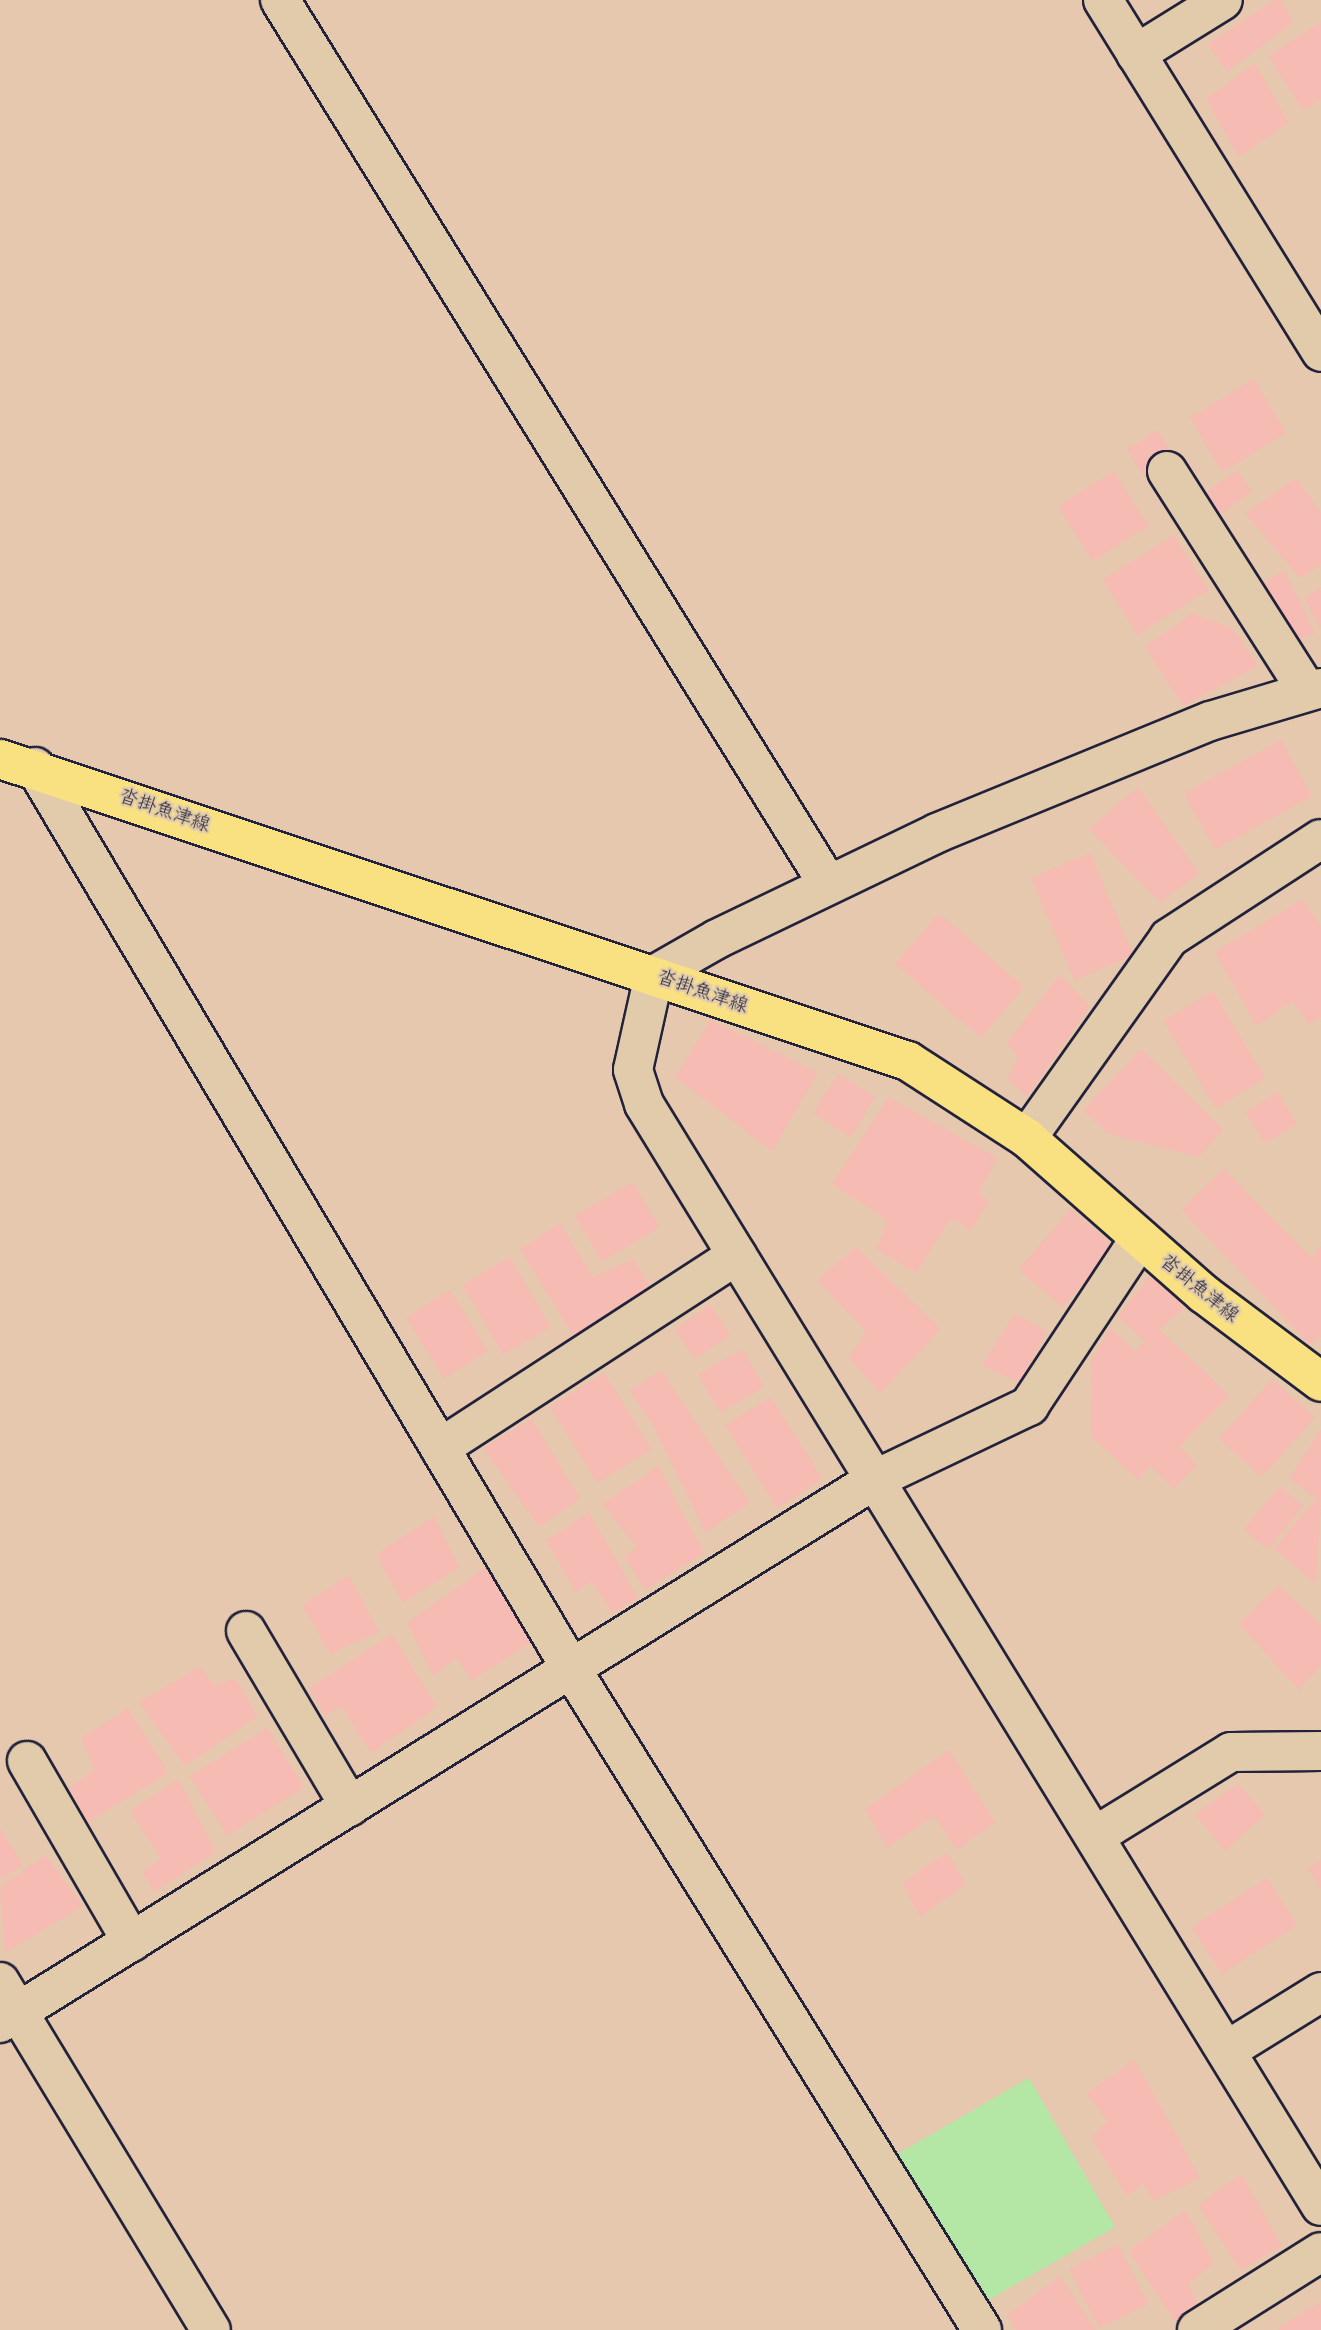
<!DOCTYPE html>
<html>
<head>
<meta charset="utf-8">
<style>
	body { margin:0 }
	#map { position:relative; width:1321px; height:2330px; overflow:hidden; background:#e5c8ad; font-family:Delius,"Klee One",sans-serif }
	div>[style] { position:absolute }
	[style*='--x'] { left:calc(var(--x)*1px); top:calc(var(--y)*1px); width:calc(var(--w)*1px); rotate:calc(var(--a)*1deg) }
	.green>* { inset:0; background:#b4e6a6; transform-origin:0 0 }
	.building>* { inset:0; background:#f6bbb3; transform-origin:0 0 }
	.roads { filter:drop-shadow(2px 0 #22223b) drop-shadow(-2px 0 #22223b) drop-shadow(0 2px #22223b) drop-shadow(0 -2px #22223b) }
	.minor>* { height:38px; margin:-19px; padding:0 19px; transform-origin:19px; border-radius:19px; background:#e1cbab }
	.major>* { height:38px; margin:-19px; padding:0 19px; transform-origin:19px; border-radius:19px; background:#f9e181 }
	span { translate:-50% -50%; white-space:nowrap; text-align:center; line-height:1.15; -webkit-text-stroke:5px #e1cbab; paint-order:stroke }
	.street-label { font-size:19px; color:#22223b }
</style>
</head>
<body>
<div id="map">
	<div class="green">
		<div style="left:1029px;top:2078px;width:172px;height:152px;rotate:60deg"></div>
	</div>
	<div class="building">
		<div style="clip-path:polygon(1274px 0,1282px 0,1293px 23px,1227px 72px,1208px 44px)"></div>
		<div style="clip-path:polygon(1321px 22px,1321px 100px,1303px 110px,1268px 56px)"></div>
		<div style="clip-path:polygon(1255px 63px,1289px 123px,1239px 157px,1206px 99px)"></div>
		<div style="left:1254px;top:379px;width:63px;height:75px;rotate:59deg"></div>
		<div style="left:1157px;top:430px;width:31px;height:36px;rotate:57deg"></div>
		<div style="left:1237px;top:470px;width:26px;height:43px;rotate:54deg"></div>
		<div style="left:1114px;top:471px;width:65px;height:66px;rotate:58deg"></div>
		<div style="clip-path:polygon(1296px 478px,1321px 513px,1321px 565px,1300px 578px,1245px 514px)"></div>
		<div style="left:1174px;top:535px;width:65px;height:84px;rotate:58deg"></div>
		<div style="clip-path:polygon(1284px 570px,1315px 633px,1293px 643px,1258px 587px)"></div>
		<div style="clip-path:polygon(1321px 587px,1321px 628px,1304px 599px)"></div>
		<div style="clip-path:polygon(1192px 613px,1233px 629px,1258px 666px,1183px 706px,1145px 647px)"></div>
		<div style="left:1281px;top:740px;width:64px;height:111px;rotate:61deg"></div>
		<div style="clip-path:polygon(1138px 787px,1199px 874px,1160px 902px,1089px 829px)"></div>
		<div style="left:1090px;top:853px;width:111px;height:64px;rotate:67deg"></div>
		<div style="clip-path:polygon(1303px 899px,1321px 927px,1321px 1017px,1309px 1025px,1293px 1001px,1256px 1026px,1215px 952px)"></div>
		<div style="left:939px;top:913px;width:113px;height:67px;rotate:41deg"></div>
		<div style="clip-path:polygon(1060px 974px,1090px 1007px,1027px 1096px,1007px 1079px,1018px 1057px,1006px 1044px)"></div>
		<div style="left:1213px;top:991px;width:102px;height:58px;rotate:59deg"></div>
		<div style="clip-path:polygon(711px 1020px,818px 1073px,772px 1151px,675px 1077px)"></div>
		<div style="clip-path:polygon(1141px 1049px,1223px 1130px,1199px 1157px,1109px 1134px,1083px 1111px)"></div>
		<div style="left:838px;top:1074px;width:44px;height:47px;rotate:32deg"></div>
		<div style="left:1278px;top:1092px;width:37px;height:38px;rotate:59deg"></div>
		<div style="clip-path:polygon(889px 1097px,997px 1158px,979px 1193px,989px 1201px,971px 1231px,951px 1218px,916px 1273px,876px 1249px,888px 1221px,832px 1184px)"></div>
		<div style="clip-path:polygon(1224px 1169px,1311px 1257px,1321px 1246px,1321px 1336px,1310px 1345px,1181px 1209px)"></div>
		<div style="left:633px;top:1182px;width:53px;height:67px;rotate:60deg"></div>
		<div style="left:1071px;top:1209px;width:58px;height:80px;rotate:41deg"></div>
		<div style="clip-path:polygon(560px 1223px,593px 1277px,633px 1259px,650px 1286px,575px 1338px,520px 1249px)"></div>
		<div style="clip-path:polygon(856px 1247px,941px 1329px,880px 1393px,849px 1357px,866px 1332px,817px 1280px)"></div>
		<div style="left:510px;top:1257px;width:81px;height:55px;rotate:60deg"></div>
		<div style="clip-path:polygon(1152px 1273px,1185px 1308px,1159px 1329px,1230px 1396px,1180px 1446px,1197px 1466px,1173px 1489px,1150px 1465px,1138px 1480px,1092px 1437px,1091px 1361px,1110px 1328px,1136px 1352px,1145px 1341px,1118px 1316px)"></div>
		<div style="left:450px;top:1290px;width:72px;height:52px;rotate:58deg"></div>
		<div style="left:710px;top:1305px;width:36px;height:43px;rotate:56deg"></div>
		<div style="clip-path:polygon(1015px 1313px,1047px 1332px,1020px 1383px,982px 1365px)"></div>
		<div style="left:742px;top:1349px;width:44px;height:51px;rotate:60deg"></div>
		<div style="clip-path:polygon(661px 1370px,750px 1503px,705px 1532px,653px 1425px,629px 1391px)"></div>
		<div style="left:604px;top:1373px;width:90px;height:64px;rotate:58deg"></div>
		<div style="left:1272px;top:1379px;width:58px;height:80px;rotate:42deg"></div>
		<div style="left:771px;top:1397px;width:97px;height:54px;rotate:58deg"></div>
		<div style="clip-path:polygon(532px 1419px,580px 1499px,539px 1527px,483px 1448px)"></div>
		<div style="clip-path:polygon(1321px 1430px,1321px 1503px,1289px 1478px)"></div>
		<div style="clip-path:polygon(658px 1466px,704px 1553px,645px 1590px,624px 1556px,637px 1548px,602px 1504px)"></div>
		<div style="left:1280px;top:1486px;width:31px;height:57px;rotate:40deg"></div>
		<div style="clip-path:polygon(1316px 1499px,1321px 1505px,1316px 1584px,1274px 1549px)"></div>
		<div style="clip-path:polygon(589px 1512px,638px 1598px,613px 1613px,591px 1581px,576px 1592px,546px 1541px)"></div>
		<div style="clip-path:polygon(434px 1516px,459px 1567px,403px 1603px,376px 1555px)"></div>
		<div style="clip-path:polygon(487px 1566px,535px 1640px,472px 1680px,456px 1658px,433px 1676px,407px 1623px)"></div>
		<div style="clip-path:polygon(349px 1575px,379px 1632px,330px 1654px,302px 1605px)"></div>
		<div style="clip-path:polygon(1279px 1586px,1321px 1625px,1321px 1665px,1299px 1690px,1238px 1623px)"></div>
		<div style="clip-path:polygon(392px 1634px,437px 1707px,371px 1753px,341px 1706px,325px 1717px,309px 1688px)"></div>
		<div style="clip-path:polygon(200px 1667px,214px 1685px,235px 1679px,258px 1716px,185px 1766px,139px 1702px)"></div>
		<div style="clip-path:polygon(128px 1708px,168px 1773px,87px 1823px,70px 1788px,94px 1769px,81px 1738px)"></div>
		<div style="left:267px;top:1728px;width:70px;height:91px;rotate:58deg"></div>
		<div style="clip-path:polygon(949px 1750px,995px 1822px,957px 1850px,934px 1816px,887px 1848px,865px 1809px)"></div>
		<div style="clip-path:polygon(178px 1779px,216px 1852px,154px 1892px,142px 1872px,161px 1859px,130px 1811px)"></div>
		<div style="clip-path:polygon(1238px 1784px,1265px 1815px,1225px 1851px,1195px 1814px)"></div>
		<div style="clip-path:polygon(0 1828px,23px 1865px,0 1880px)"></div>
		<div style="clip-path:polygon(947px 1852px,966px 1884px,920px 1917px,902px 1883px)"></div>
		<div style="clip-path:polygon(45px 1855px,83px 1906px,5px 1953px,0 1887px)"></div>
		<div style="clip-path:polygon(1321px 1860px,1321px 1889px,1308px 1868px)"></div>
		<div style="left:1267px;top:1878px;width:56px;height:90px;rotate:57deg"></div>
		<div style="clip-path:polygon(1135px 2060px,1200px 2178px,1154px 2201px,1143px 2184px,1127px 2196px,1091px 2137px,1108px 2122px,1086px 2093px)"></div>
		<div style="clip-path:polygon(1241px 2174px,1282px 2246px,1241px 2270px,1198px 2205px)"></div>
		<div style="clip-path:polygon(1185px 2210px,1214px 2263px,1189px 2284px,1199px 2308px,1175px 2321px,1128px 2251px)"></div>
		<div style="left:1118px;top:2244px;width:67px;height:55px;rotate:63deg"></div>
		<div style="clip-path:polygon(1060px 2276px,1096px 2330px,1016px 2330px,1007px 2315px)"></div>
		<div style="clip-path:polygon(1321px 2302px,1321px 2330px,1279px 2330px,1278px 2328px)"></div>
	</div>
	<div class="roads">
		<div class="minor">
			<div style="--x:280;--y:0;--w:1036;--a:58.21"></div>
			<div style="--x:1103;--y:0;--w:414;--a:58.2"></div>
			<div style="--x:1136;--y:54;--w:102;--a:-31.8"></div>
			<div style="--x:1167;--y:471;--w:259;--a:57.5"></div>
			<div style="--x:1321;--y:688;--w:116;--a:163.4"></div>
			<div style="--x:1210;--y:721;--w:295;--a:157.7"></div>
			<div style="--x:937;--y:833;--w:244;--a:154.3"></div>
			<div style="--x:717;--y:939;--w:73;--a:150.3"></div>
			<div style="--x:654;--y:975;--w:97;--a:102.5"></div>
			<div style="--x:633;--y:1070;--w:36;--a:72"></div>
			<div style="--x:644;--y:1104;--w:1293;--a:58.44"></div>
			<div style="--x:35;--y:767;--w:1051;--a:59.26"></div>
			<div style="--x:572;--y:1670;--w:777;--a:58.15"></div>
			<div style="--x:1027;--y:1138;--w:245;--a:-54.6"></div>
			<div style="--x:1169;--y:938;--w:181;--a:-33.1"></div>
			<div style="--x:440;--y:1448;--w:354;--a:-33"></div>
			<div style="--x:246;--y:1631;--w:204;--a:59.4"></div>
			<div style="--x:27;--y:1761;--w:209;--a:59.9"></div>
			<div style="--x:1095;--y:1836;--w:160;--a:-31.7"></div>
			<div style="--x:1231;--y:1752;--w:90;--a:-0.6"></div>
			<div style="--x:0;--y:1982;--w:407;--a:58.8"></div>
			<div style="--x:0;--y:2023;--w:1031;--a:-31.84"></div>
			<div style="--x:876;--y:1479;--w:170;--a:-25.5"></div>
			<div style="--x:1029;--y:1406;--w:201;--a:-56.5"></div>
			<div style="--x:1226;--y:2051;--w:112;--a:-31.8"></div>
			<div style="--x:1197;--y:2330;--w:146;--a:-32.2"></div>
		</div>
		<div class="major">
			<div style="--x:0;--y:759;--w:957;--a:18.4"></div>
			<div style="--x:908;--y:1061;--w:142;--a:32.9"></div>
			<div style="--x:1027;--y:1138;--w:236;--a:41.4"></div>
			<div style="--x:1204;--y:1294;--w:146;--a:36.9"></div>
		</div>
	</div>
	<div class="street-label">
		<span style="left:165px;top:810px;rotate:19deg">沓掛魚津線</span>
		<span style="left:703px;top:991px;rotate:19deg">沓掛魚津線</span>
		<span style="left:1200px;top:1288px;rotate:39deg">沓掛魚津線</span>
	</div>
</div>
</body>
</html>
